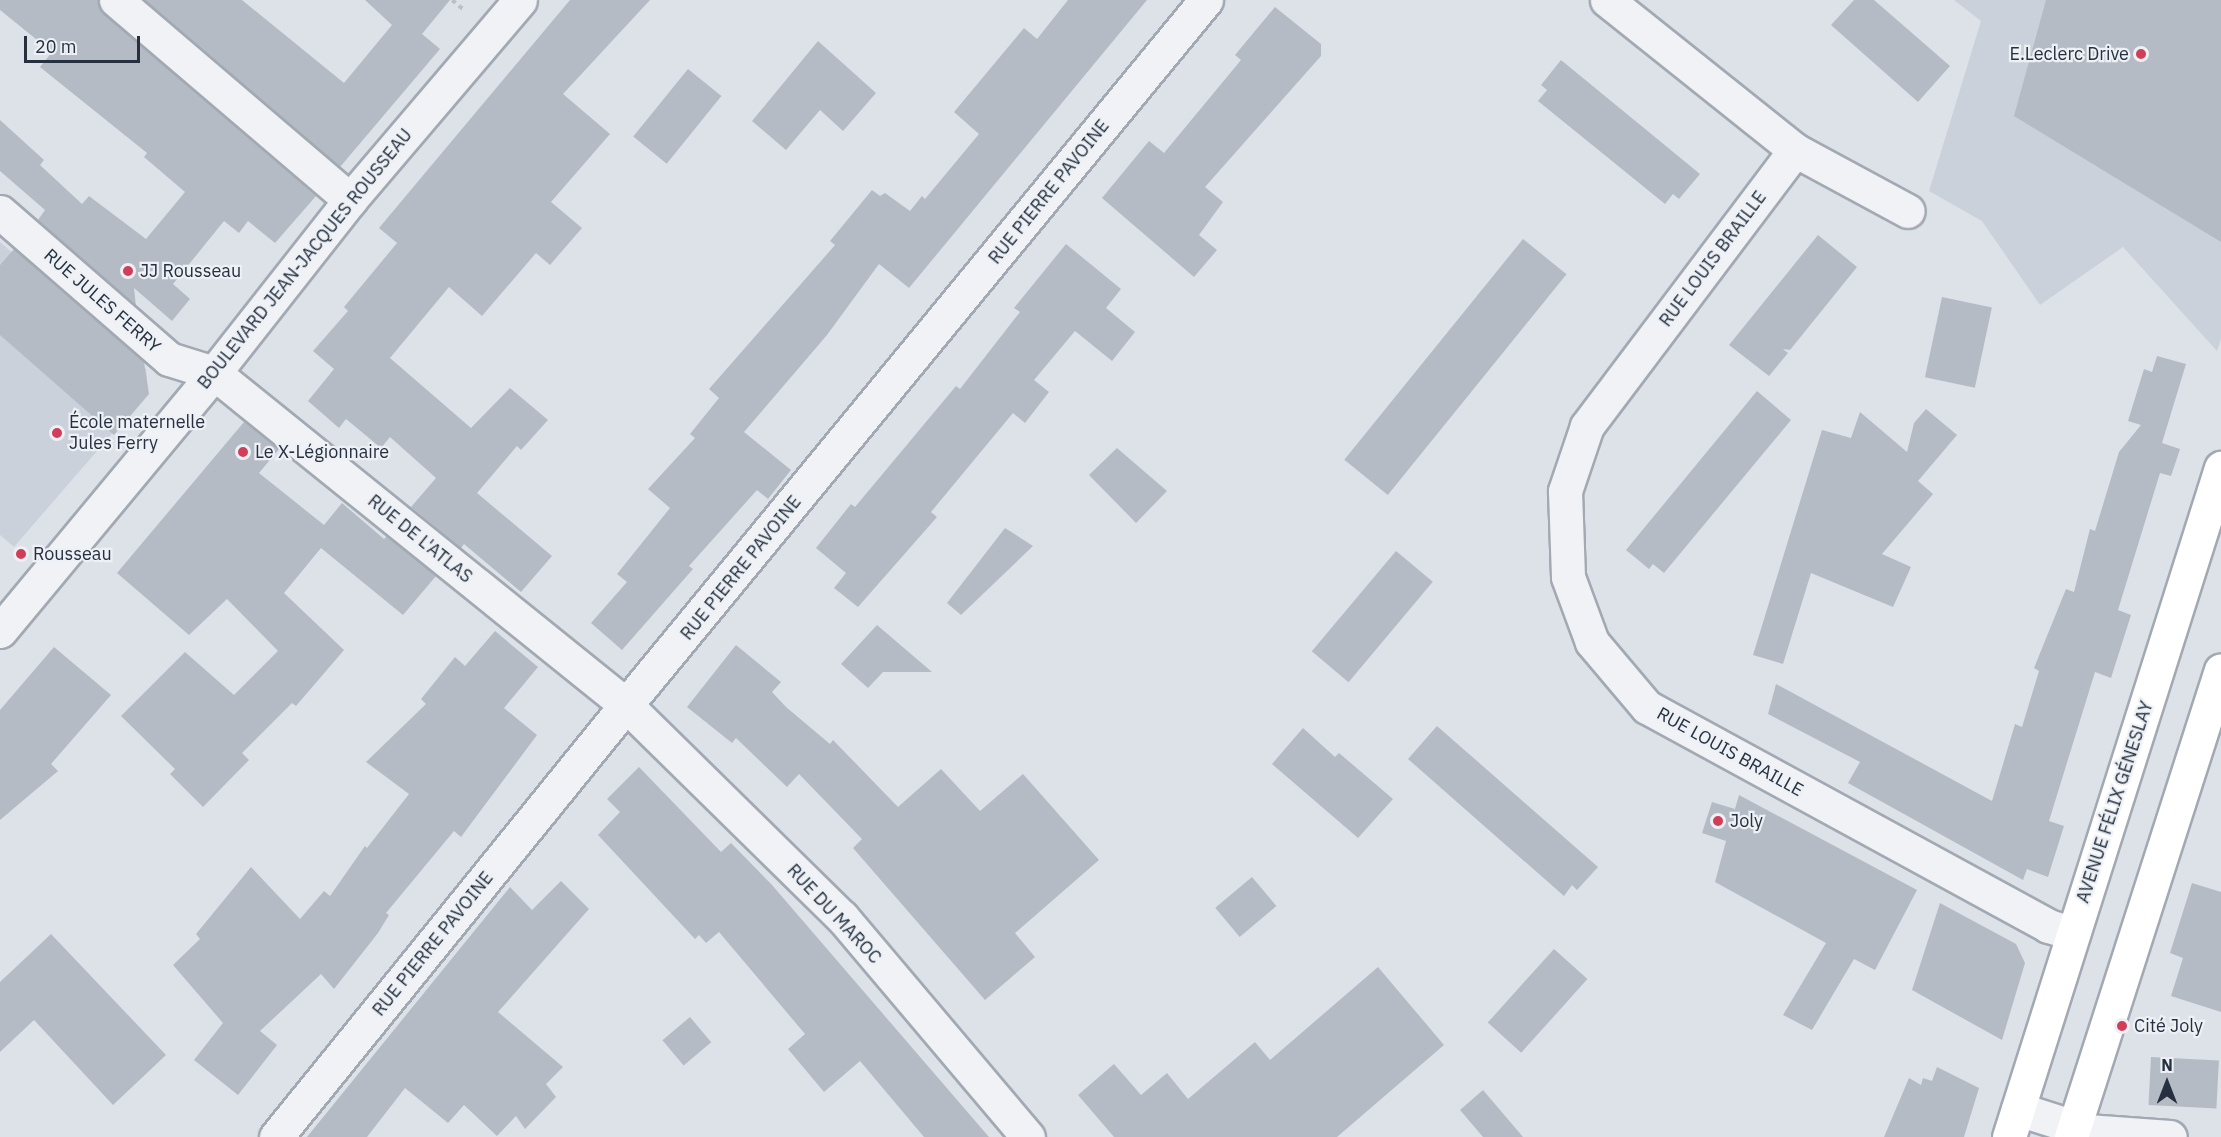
<!DOCTYPE html>
<html>
<head>
<meta charset="utf-8">
<style>
	body { margin:0 }
	#map { position:relative; width:2221px; height:1137px; overflow:hidden; background:#dde2e8; font-family:"IBM Plex Sans",sans-serif }
	div>[style] { position:absolute }
	[style*='--x'] { left:calc(var(--x)*1px); top:calc(var(--y)*1px); width:calc(var(--w)*1px); rotate:calc(var(--a)*1deg) }
	.built>* { inset:0; background:#cbd1da }
	.building>* { inset:0; background:#b5bbc5; transform-origin:0 0 }
	.path>* { height:4px; margin-top:-2px; transform-origin:0; background:repeating-linear-gradient(90deg,#bbc0c6 0 4.5px,transparent 0 9px) }
	.roads { filter:drop-shadow(2px 0 #a2a9b2) drop-shadow(-2px 0 #a2a9b2) drop-shadow(0 2px #a2a9b2) drop-shadow(0 -2px #a2a9b2) }
	.minor>* { height:33px; margin:-16.5px; padding:0 16.5px; transform-origin:16.5px; border-radius:16.5px; background:#f0f2f6 }
	.primary>* { height:33px; margin:-16.5px; padding:0 16.5px; transform-origin:16.5px; border-radius:16.5px; background:#fff }
	.dots>* { width:16px; height:16px; translate:-50% -50%; box-sizing:border-box; border:3px solid #edf1f5; border-radius:50% }
	span { translate:-50% -50%; white-space:nowrap; text-align:center; line-height:1.15; -webkit-text-stroke:4.5px #edf1f5; paint-order:stroke }
	.poi-label { font-size:18px; color:#26303f }
	.right { translate:-100% -50%; text-align:right }
	.left { translate:0 -50%; text-align:left }
	.street-label { font-size:18px; color:#26303f }
	.north { position:absolute; left:2137px; top:1053px; width:60px; height:60px; -webkit-text-stroke:4px #edf1f5; paint-order:stroke; rotate:0deg; font-size:16px; font-weight:700; line-height:24px; text-align:center; color:#26303f }
	.north::after { content:''; display:block; margin:auto; width:21px; height:27px; background:#26303f; clip-path:polygon(50% 0,100% 100%,50% 72%,0 100%) }
	.scale { position:absolute; left:24px; top:36px; width:116px; height:27px; box-sizing:border-box; border:3px solid #26303f; border-top:0; padding-left:8px; font-size:18px; line-height:21px; white-space:nowrap; color:#26303f; -webkit-text-stroke:4px #edf1f5; paint-order:stroke }
</style>
</head>
<body>
<div id="map">
	<div class="built">
		<div style="clip-path:polygon(1954px 0,2221px 0,2221px 339px,2217px 351px,2123px 247px,2040px 305px,1982px 221px,1929px 191px,1981px 21px)"></div>
		<div style="clip-path:polygon(0 242px,146px 369px,148px 392px,14px 547px,0 535px)"></div>
	</div>
	<div class="building">
		<div style="clip-path:polygon(0 0,98px 0,104px 14px,316px 196px,275px 243px,248px 221px,239px 233px,224px 221px,173px 284px,190px 299px,172px 321px,134px 288px,136px 306px,38px 220px,45px 210px,0 171px,0 120px,44px 160px,40px 165px,82px 204px,89px 196px,146px 239px,185px 192px,144px 157px,147px 153px,40px 67px,52px 52px,0 10px)"></div>
		<div style="clip-path:polygon(145px 0,242px 0,344px 83px,392px 25px,365px 0,450px 0,422px 34px,440px 49px,340px 167px)"></div>
		<div style="clip-path:polygon(570px 0,650px 0,563px 94px,610px 134px,551px 202px,582px 228px,550px 265px,536px 253px,482px 316px,449px 287px,390px 358px,471px 428px,510px 388px,548px 420px,521px 450px,517px 446px,477px 493px,552px 556px,521px 592px,464px 544px,461px 548px,411px 507px,436px 478px,390px 437px,381px 448px,346px 419px,339px 428px,308px 401px,334px 369px,313px 351px,348px 311px,344px 307px,397px 243px,379px 228px)"></div>
		<div style="clip-path:polygon(1068px 0,1147px 0,909px 288px,879px 264px,827px 335px,744px 432px,791px 470px,768px 499px,757px 490px,689px 566px,693px 569px,622px 650px,591px 623px,627px 582px,617px 574px,670px 508px,648px 489px,695px 438px,690px 434px,719px 398px,709px 389px,835px 245px,830px 241px,872px 190px,880px 196px,885px 193px,910px 211px,922px 196px,925px 199px,979px 134px,954px 112px,1024px 28px,1037px 39px)"></div>
		<div style="clip-path:polygon(1854px 0,1874px 0,1950px 66px,1918px 102px,1831px 25px)"></div>
		<div style="clip-path:polygon(2046px 0,2221px 0,2221px 242px,2014px 116px)"></div>
		<div style="clip-path:polygon(1275px 7px,1321px 44px,1321px 56px,1205px 187px,1223px 202px,1199px 235px,1217px 250px,1194px 277px,1102px 198px,1149px 141px,1164px 153px,1241px 60px,1235px 55px)"></div>
		<div style="clip-path:polygon(818px 41px,876px 93px,843px 131px,820px 110px,786px 150px,752px 121px)"></div>
		<div style="clip-path:polygon(1561px 60px,1700px 174px,1679px 199px,1673px 194px,1665px 204px,1538px 101px,1547px 90px,1541px 85px)"></div>
		<div style="left:688px;top:69px;width:43px;height:87px;rotate:39deg"></div>
		<div style="clip-path:polygon(1818px 235px,1857px 267px,1790px 350px,1783px 349px,1788px 353px,1769px 376px,1729px 345px)"></div>
		<div style="left:1523px;top:239px;width:56px;height:284px;rotate:39deg"></div>
		<div style="clip-path:polygon(1066px 244px,1121px 289px,1106px 308px,1135px 332px,1112px 361px,1075px 331px,1034px 380px,1049px 392px,1025px 423px,1013px 413px,931px 512px,937px 517px,858px 607px,834px 588px,846px 573px,816px 548px,851px 504px,855px 507px,956px 386px,960px 389px,1020px 312px,1014px 308px)"></div>
		<div style="clip-path:polygon(14px 249px,144px 362px,149px 394px,114px 435px,0 335px,0 265px)"></div>
		<div style="left:1942px;top:297px;width:51px;height:82px;rotate:12deg"></div>
		<div style="clip-path:polygon(2157px 356px,2186px 364px,2162px 443px,2180px 449px,2171px 476px,2160px 473px,2118px 610px,2131px 615px,2111px 678px,2095px 672px,2049px 821px,2064px 826px,2048px 877px,2027px 869px,2023px 880px,1848px 783px,1860px 762px,1768px 714px,1776px 684px,1992px 801px,2015px 724px,2022px 727px,2039px 671px,2034px 668px,2066px 589px,2074px 592px,2090px 529px,2095px 531px,2119px 452px,2141px 425px,2128px 421px,2144px 369px,2152px 372px)"></div>
		<div style="clip-path:polygon(1757px 391px,1791px 420px,1664px 573px,1653px 564px,1649px 569px,1626px 550px)"></div>
		<div style="clip-path:polygon(1926px 409px,1957px 435px,1918px 481px,1933px 494px,1882px 554px,1911px 567px,1893px 607px,1811px 573px,1783px 664px,1753px 655px,1822px 430px,1851px 438px,1860px 412px,1907px 452px,1914px 423px)"></div>
		<div style="clip-path:polygon(244px 422px,279px 449px,259px 473px,324px 525px,342px 503px,384px 539px,387px 536px,436px 576px,403px 615px,321px 548px,284px 593px,344px 650px,296px 706px,292px 703px,242px 753px,249px 760px,203px 807px,170px 774px,175px 769px,121px 716px,185px 652px,234px 695px,278px 651px,227px 599px,189px 635px,117px 573px)"></div>
		<div style="clip-path:polygon(1117px 448px,1167px 491px,1136px 523px,1089px 475px)"></div>
		<div style="clip-path:polygon(1005px 528px,1033px 546px,961px 615px,947px 603px)"></div>
		<div style="left:1396px;top:551px;width:48px;height:131px;rotate:40deg"></div>
		<div style="clip-path:polygon(877px 625px,932px 672px,883px 672px,868px 688px,841px 664px)"></div>
		<div style="clip-path:polygon(495px 631px,538px 667px,504px 708px,537px 735px,461px 837px,454px 831px,386px 913px,389px 915px,378px 933px,334px 989px,321px 974px,260px 1031px,277px 1045px,238px 1095px,194px 1060px,223px 1023px,173px 965px,200px 939px,196px 934px,251px 867px,300px 919px,324px 891px,330px 896px,365px 846px,367px 848px,409px 794px,366px 762px,426px 704px,421px 699px,455px 657px,465px 666px)"></div>
		<div style="clip-path:polygon(736px 645px,781px 682px,772px 692px,786px 707px,830px 744px,833px 740px,898px 807px,941px 769px,980px 811px,1023px 774px,1099px 860px,1015px 933px,1035px 957px,985px 1000px,853px 848px,862px 839px,799px 774px,787px 787px,736px 738px,732px 743px,687px 707px)"></div>
		<div style="clip-path:polygon(54px 647px,111px 695px,51px 764px,58px 771px,0 820px,0 710px)"></div>
		<div style="clip-path:polygon(1437px 726px,1598px 867px,1577px 890px,1572px 885px,1564px 896px,1408px 759px)"></div>
		<div style="clip-path:polygon(1303px 728px,1335px 757px,1339px 753px,1393px 799px,1358px 838px,1272px 764px)"></div>
		<div style="clip-path:polygon(639px 767px,721px 852px,731px 843px,772px 885px,989px 1137px,924px 1137px,860px 1061px,824px 1092px,788px 1049px,805px 1034px,719px 932px,706px 943px,699px 935px,695px 939px,598px 835px,620px 812px,607px 799px)"></div>
		<div style="clip-path:polygon(1739px 795px,1917px 890px,1875px 970px,1854px 959px,1812px 1030px,1783px 1015px,1826px 943px,1715px 882px,1726px 841px,1702px 833px,1712px 802px,1735px 809px)"></div>
		<div style="left:1252px;top:877px;width:38px;height:48px;rotate:50deg"></div>
		<div style="clip-path:polygon(561px 881px,589px 909px,498px 1012px,563px 1067px,546px 1084px,556px 1097px,525px 1129px,516px 1116px,497px 1136px,464px 1105px,448px 1123px,405px 1088px,367px 1137px,307px 1137px,510px 887px,532px 910px)"></div>
		<div style="clip-path:polygon(2192px 883px,2221px 892px,2221px 1012px,2171px 996px,2183px 958px,2170px 953px)"></div>
		<div style="clip-path:polygon(1940px 903px,2016px 944px,2025px 963px,2002px 1040px,1912px 990px)"></div>
		<div style="clip-path:polygon(51px 934px,166px 1055px,113px 1105px,34px 1020px,0 1052px,0 982px)"></div>
		<div style="left:1554px;top:949px;width:45px;height:99px;rotate:42deg"></div>
		<div style="clip-path:polygon(1378px 967px,1444px 1045px,1337px 1137px,1114px 1137px,1078px 1095px,1114px 1064px,1141px 1095px,1167px 1073px,1188px 1099px,1255px 1042px,1270px 1060px)"></div>
		<div style="left:690px;top:1017px;width:33px;height:36px;rotate:50deg"></div>
		<div style="left:2151px;top:1057px;width:68px;height:48px;rotate:3deg"></div>
		<div style="clip-path:polygon(1937px 1067px,1979px 1088px,1964px 1137px,1884px 1137px,1909px 1078px,1921px 1085px,1923px 1078px,1932px 1081px)"></div>
		<div style="clip-path:polygon(1483px 1090px,1523px 1137px,1483px 1137px,1460px 1110px)"></div>
	</div>
	<div class="path">
		<div style="--x:452;--y:0;--w:16;--a:40"></div>
	</div>
	<div class="roads">
		<div class="minor">
			<div style="--x:116;--y:0;--w:308;--a:40.5"></div>
			<div style="--x:1607;--y:0;--w:241;--a:38.6"></div>
			<div style="--x:1795;--y:150;--w:128;--a:28.4"></div>
			<div style="--x:1795;--y:150;--w:346;--a:127"></div>
			<div style="--x:1587;--y:426;--w:69;--a:108.7"></div>
			<div style="--x:1565;--y:491;--w:86;--a:88"></div>
			<div style="--x:1568;--y:577;--w:69;--a:69.7"></div>
			<div style="--x:1592;--y:642;--w:85;--a:49.8"></div>
			<div style="--x:1647;--y:707;--w:457;--a:28.6"></div>
			<div style="--x:2048;--y:926;--w:26;--a:16"></div>
			<div style="--x:0;--y:212;--w:224;--a:41"></div>
			<div style="--x:169;--y:359;--w:47;--a:17.3"></div>
			<div style="--x:214;--y:373;--w:529;--a:38.86"></div>
			<div style="--x:626;--y:705;--w:303;--a:44.5"></div>
			<div style="--x:842;--y:917;--w:288;--a:49.8"></div>
			<div style="--x:0;--y:631;--w:335;--a:-50.3"></div>
			<div style="--x:214;--y:373;--w:220;--a:-51.8"></div>
			<div style="--x:350;--y:200;--w:262;--a:-49.6"></div>
			<div style="--x:2018;--y:1109;--w:72;--a:17.7"></div>
			<div style="--x:2087;--y:1131;--w:83;--a:4.1"></div>
			<div style="--x:276;--y:1137;--w:556;--a:-50.99"></div>
			<div style="--x:626;--y:705;--w:913;--a:-50.56"></div>
		</div>
		<div class="primary">
			<div style="--x:2009;--y:1137;--w:702;--a:-72.42"></div>
			<div style="--x:2071;--y:1137;--w:490;--a:-72.2"></div>
		</div>
	</div>
	<div class="dots">
		<div style="left:2141px;top:54px;background:#d13e59"></div>
		<div style="left:128px;top:271px;background:#d13e59"></div>
		<div style="left:57px;top:433px;background:#d13e59"></div>
		<div style="left:243px;top:452px;background:#d13e59"></div>
		<div style="left:21px;top:554px;background:#d13e59"></div>
		<div style="left:1718px;top:821px;background:#d13e59"></div>
		<div style="left:2122px;top:1026px;background:#d13e59"></div>
	</div>
	<div class="poi-label">
		<span class="right" style="left:2129px;top:54px">E.Leclerc Drive</span>
		<span class="left" style="left:140px;top:271px">JJ Rousseau</span>
		<span class="left" style="left:69px;top:433px">École maternelle<br>Jules Ferry</span>
		<span class="left" style="left:255px;top:452px">Le X-Légionnaire</span>
		<span class="left" style="left:33px;top:554px">Rousseau</span>
		<span class="left" style="left:1730px;top:821px">Joly</span>
		<span class="left" style="left:2134px;top:1026px">Cité Joly</span>
	</div>
	<div class="street-label">
		<span style="left:1049px;top:192px;rotate:-51deg">RUE PIERRE PAVOINE</span>
		<span style="left:305px;top:259px;rotate:-51deg">BOULEVARD JEAN-JACQUES ROUSSEAU</span>
		<span style="left:1713px;top:259px;rotate:-53deg">RUE LOUIS BRAILLE</span>
		<span style="left:102px;top:301px;rotate:41deg">RUE JULES FERRY</span>
		<span style="left:420px;top:539px;rotate:39deg">RUE DE L'ATLAS</span>
		<span style="left:741px;top:568px;rotate:-51deg">RUE PIERRE PAVOINE</span>
		<span style="left:1730px;top:752px;rotate:29deg">RUE LOUIS BRAILLE</span>
		<span style="left:2115px;top:802px;rotate:-72deg">AVENUE FÉLIX GÉNESLAY</span>
		<span style="left:834px;top:914px;rotate:47deg">RUE DU MAROC</span>
		<span style="left:433px;top:944px;rotate:-51deg">RUE PIERRE PAVOINE</span>
	</div>
	<div class="north">N</div>
	<div class="scale">20 m</div>
</div>
</body>
</html>
